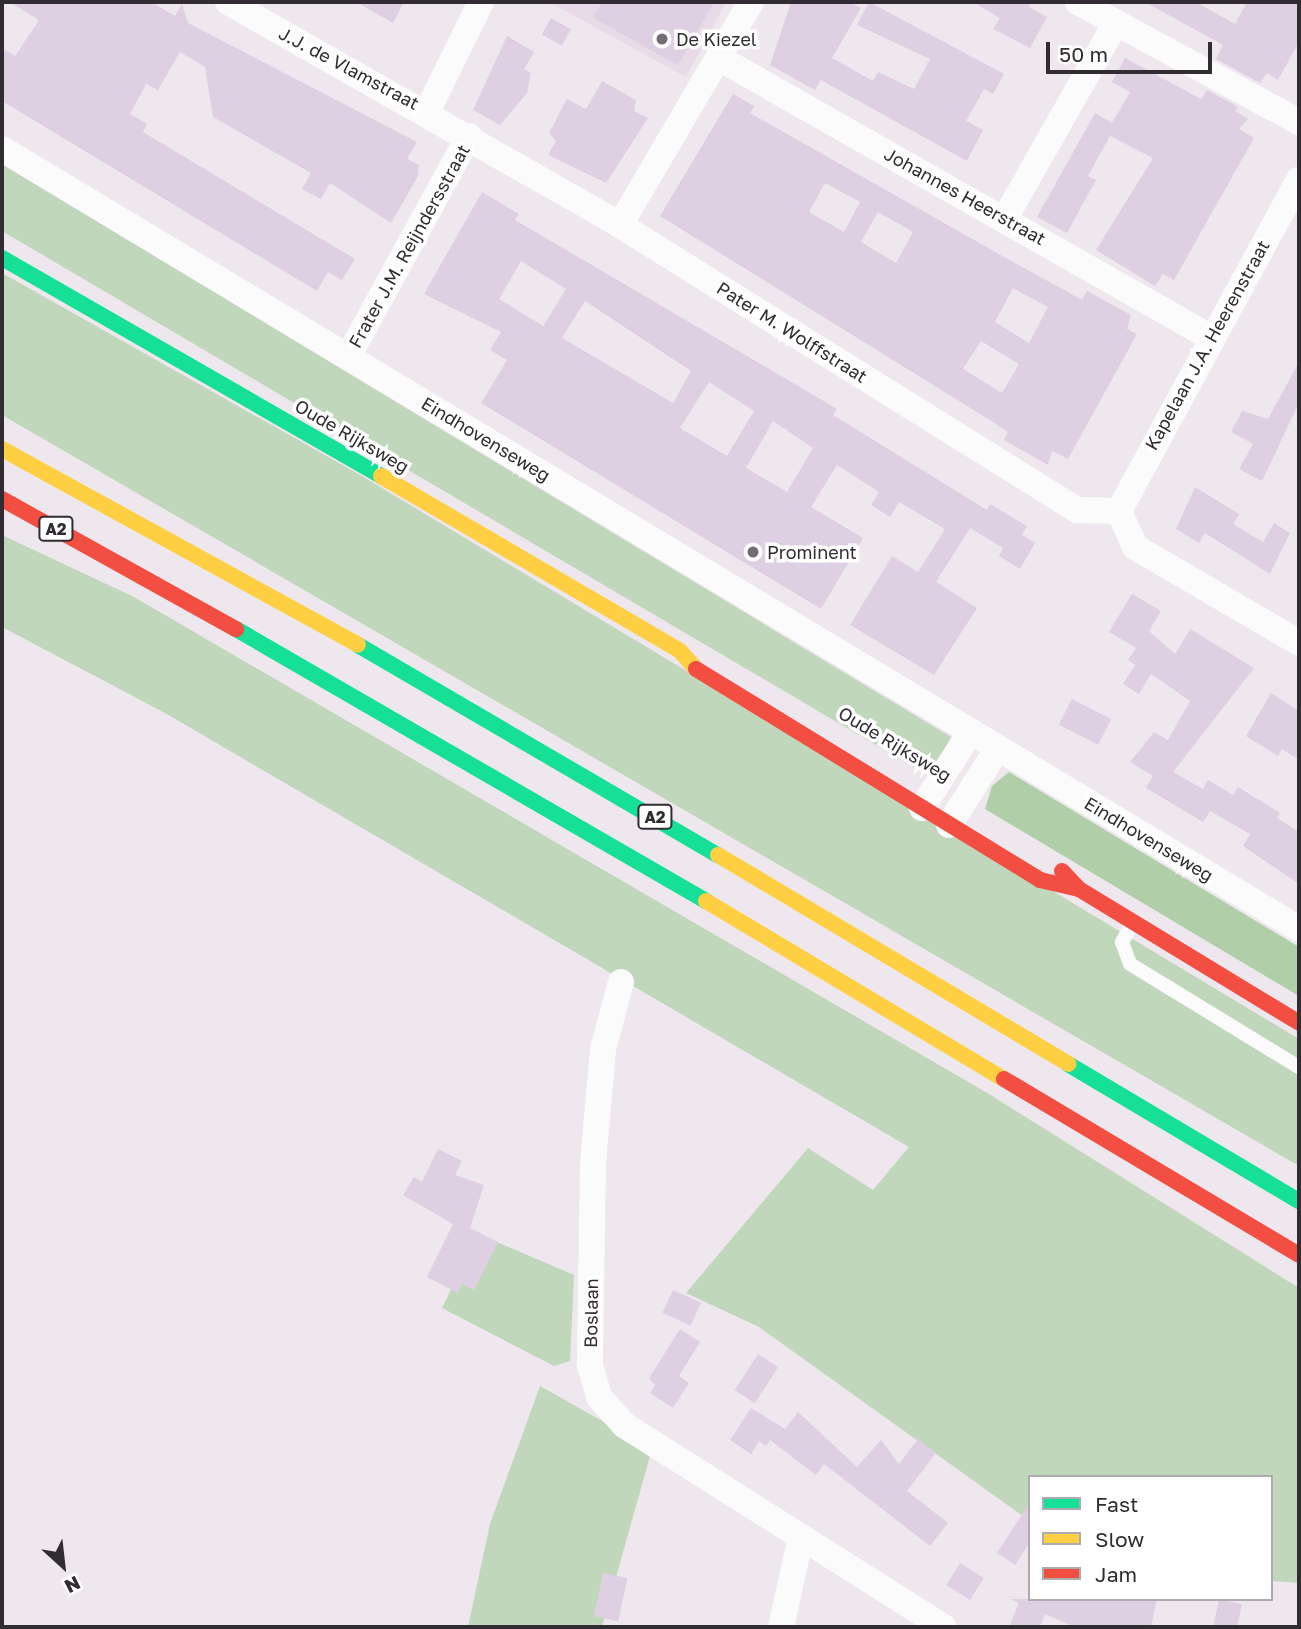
<!DOCTYPE html>
<html>
<head>
<meta charset="utf-8">
<style>
	body { margin:0 }
	#map { position:relative; width:1301px; height:1629px; overflow:hidden; background:#eee7ed; font-family:"Golos Text",sans-serif }
	div>[style] { position:absolute }
	[style*='--x'] { left:calc(var(--x)*1px); top:calc(var(--y)*1px); width:calc(var(--w)*1px); rotate:calc(var(--a)*1deg) }
	.built>* { inset:0; background:#e8dae6 }
	.green>* { inset:0; background:#c0d7bb }
	.forest>* { inset:0; background:#b0cfa9 }
	.building>* { inset:0; background:#ded0e2; transform-origin:0 0 }
	.lane>* { height:14px; margin:-7px; padding:0 7px; transform-origin:7px; border-radius:7px; background:#fcfbfc }
	.street>* { height:26px; margin:-13px; padding:0 13px; transform-origin:13px; border-radius:13px; background:#fcfbfc }
	.fast>* { height:16px; margin:-8px; padding:0 8px; transform-origin:8px; border-radius:8px; background:#16e098 }
	.slow>* { height:16px; margin:-8px; padding:0 8px; transform-origin:8px; border-radius:8px; background:#ffcf43 }
	.jam>* { height:16px; margin:-8px; padding:0 8px; transform-origin:8px; border-radius:8px; background:#f24e42 }
	.dots>* { width:19px; height:19px; translate:-50% -50%; box-sizing:border-box; border:4px solid #fff; border-radius:50% }
	span { translate:-50% -50%; white-space:nowrap; text-align:center; line-height:1.15; -webkit-text-stroke:7px #fff; paint-order:stroke }
	.shield-label span { padding:2px 5px; background:#fff; border:2px solid; border-radius:5px; -webkit-text-stroke-width:0 }
	.shield-label { font-size:16px; color:#312c31; font-weight:700 }
	.poi-label { font-size:18px; color:#312c31 }
	.left { translate:0 -50%; text-align:left }
	.street-label { font-size:18px; color:#312c31 }
	.frame { position:absolute; inset:0; border:4px solid #312c31; pointer-events:none }
	.legend { position:absolute; left:1028px; top:1475px; width:245px; height:126px; box-sizing:border-box; background:#fff; border:2px solid #adabad; margin:0; padding:9px 12px; list-style:none; font-size:21px; color:#312c31 }
	.legend li { display:flex; align-items:center; gap:14px; height:35px }
	.legend b { width:35px; border:2px solid #adabad }
	.north { position:absolute; left:28px; top:1531px; width:70px; height:70px; -webkit-text-stroke:5px #fff; paint-order:stroke; rotate:153deg; font-size:19px; font-weight:700; line-height:28px; text-align:center; color:#312c31 }
	.north::after { content:''; display:block; margin:auto; width:24px; height:32px; background:#312c31; clip-path:polygon(50% 0,100% 100%,50% 72%,0 100%) }
	.scale { position:absolute; left:1046px; top:42px; width:166px; height:32px; box-sizing:border-box; border:4px solid #312c31; border-top:0; padding-left:9px; font-size:21px; line-height:24px; white-space:nowrap; color:#312c31; -webkit-text-stroke:5px #fff; paint-order:stroke }
</style>
</head>
<body>
<div id="map">
	<div class="built">
		<div style="clip-path:polygon(549px 2px,726px 2px,686px 77px)"></div>
	</div>
	<div class="green">
		<div style="clip-path:polygon(2px 164px,951px 737px,940px 759px,920px 771px,2px 231px)"></div>
		<div style="clip-path:polygon(2px 273px,362px 476px,1299px 1039px,1299px 1166px,2px 415px)"></div>
		<div style="clip-path:polygon(2px 535px,134px 597px,989px 1094px,1299px 1288px,1299px 1583px,1271px 1581px,1271px 1477px,1030px 1477px,1030px 1521px,759px 1327px,686px 1293px,808px 1148px,873px 1190px,909px 1147px,165px 713px,2px 627px)"></div>
		<div style="clip-path:polygon(478px 1234px,574px 1275px,570px 1361px,554px 1366px,442px 1308px)"></div>
		<div style="clip-path:polygon(540px 1386px,652px 1449px,602px 1627px,468px 1627px,490px 1524px)"></div>
	</div>
	<div class="forest">
		<div style="clip-path:polygon(1009px 772px,1299px 947px,1299px 996px,985px 809px,992px 786px)"></div>
	</div>
	<div class="building">
		<div style="clip-path:polygon(9px 2px,151px 2px,175px 16px,182px 4px,188px 23px,417px 142px,407px 159px,419px 165px,418px 176px,391px 223px,330px 183px,321px 199px,302px 189px,311px 173px,213px 117px,205px 67px,180px 52px,158px 90px,146px 84px,130px 114px,147px 124px,143px 132px,355px 259px,342px 280px,328px 272px,317px 291px,2px 101px,2px 48px,15px 56px,39px 20px)"></div>
		<div style="clip-path:polygon(356px 2px,404px 2px,393px 23px)"></div>
		<div style="clip-path:polygon(602px 2px,714px 2px,678px 65px,593px 18px)"></div>
		<div style="clip-path:polygon(791px 2px,849px 2px,861px 8px,832px 58px,873px 81px,878px 72px,914px 89px,930px 59px,857px 25px,869px 2px,1004px 74px,993px 94px,984px 89px,966px 121px,983px 130px,967px 161px,821px 80px,815px 90px,770px 65px)"></div>
		<div style="clip-path:polygon(973px 2px,1032px 2px,1029px 7px,1047px 17px,1030px 48px,993px 29px,1000px 18px)"></div>
		<div style="clip-path:polygon(1145px 2px,1196px 2px,1235px 24px,1247px 2px,1299px 2px,1299px 42px,1278px 80px,1267px 73px,1260px 83px,1216px 59px,1223px 45px)"></div>
		<div style="left:551px;top:18px;width:23px;height:19px;rotate:29deg"></div>
		<div style="clip-path:polygon(507px 36px,534px 52px,524px 69px,531px 73px,527px 93px,500px 125px,473px 110px)"></div>
		<div style="clip-path:polygon(1125px 58px,1201px 99px,1207px 90px,1238px 107px,1235px 111px,1248px 119px,1239px 129px,1254px 138px,1174px 280px,1163px 274px,1155px 286px,1096px 250px,1153px 158px,1110px 136px,1088px 176px,1096px 180px,1067px 233px,1037px 217px,1095px 113px,1112px 123px,1130px 92px,1112px 82px)"></div>
		<div style="clip-path:polygon(602px 81px,636px 100px,634px 111px,648px 118px,606px 183px,548px 155px,556px 141px,549px 133px,567px 99px,586px 109px)"></div>
		<div style="clip-path:polygon(evenodd,733px 94px,754px 106px,750px 113px,997px 253px,1082px 300px,1087px 291px,1131px 315px,1127px 329px,1137px 334px,1068px 459px,1052px 451px,1048px 465px,1004px 440px,1008px 432px,993px 422px,660px 216px,733px 94px,825px 183px,860px 202px,844px 232px,809px 212px,825px 183px,733px 94px,878px 212px,913px 232px,896px 263px,861px 242px,878px 212px,733px 94px,1013px 288px,1048px 307px,1029px 343px,995px 322px,1013px 288px,733px 94px,981px 341px,1019px 364px,1002px 393px,963px 369px,981px 341px)"></div>
		<div style="clip-path:polygon(evenodd,482px 192px,519px 214px,515px 220px,822px 400px,837px 409px,833px 415px,987px 510px,990px 504px,1027px 526px,1022px 535px,1035px 543px,1020px 569px,999px 556px,1003px 548px,970px 528px,936px 582px,977px 608px,934px 675px,850px 625px,892px 556px,918px 572px,945px 529px,899px 502px,890px 517px,871px 505px,879px 492px,837px 465px,811px 507px,863px 538px,821px 609px,481px 403px,507px 360px,490px 350px,501px 332px,424px 294px,482px 192px,521px 261px,566px 289px,543px 326px,499px 299px,521px 261px,482px 192px,585px 301px,691px 371px,673px 403px,562px 338px,585px 301px,482px 192px,709px 382px,754px 411px,727px 456px,680px 428px,709px 382px,482px 192px,773px 421px,813px 448px,787px 492px,746px 468px,773px 421px)"></div>
		<div style="clip-path:polygon(1299px 362px,1299px 403px,1262px 481px,1239px 469px,1253px 444px,1231px 432px,1242px 411px,1268px 419px)"></div>
		<div style="clip-path:polygon(1195px 487px,1239px 514px,1233px 524px,1263px 542px,1274px 523px,1290px 533px,1270px 574px,1205px 533px,1199px 543px,1176px 529px)"></div>
		<div style="clip-path:polygon(1132px 594px,1161px 611px,1149px 631px,1175px 654px,1190px 629px,1254px 668px,1173px 772px,1203px 789px,1208px 780px,1233px 795px,1238px 787px,1280px 813px,1277px 818px,1299px 832px,1299px 884px,1243px 846px,1250px 834px,1210px 811px,1203px 822px,1146px 788px,1153px 776px,1130px 762px,1154px 732px,1168px 740px,1190px 701px,1151px 674px,1139px 694px,1123px 684px,1135px 665px,1128px 660px,1136px 648px,1109px 632px)"></div>
		<div style="clip-path:polygon(1271px 693px,1299px 711px,1299px 760px,1282px 749px,1278px 756px,1246px 736px)"></div>
		<div style="left:1072px;top:699px;width:44px;height:29px;rotate:27deg"></div>
		<div style="clip-path:polygon(438px 1149px,462px 1161px,455px 1175px,484px 1185px,470px 1228px,498px 1242px,474px 1290px,462px 1284px,458px 1293px,427px 1277px,453px 1224px,403px 1195px,414px 1177px,422px 1182px)"></div>
		<div style="left:673px;top:1290px;width:31px;height:25px;rotate:25deg"></div>
		<div style="clip-path:polygon(680px 1329px,700px 1342px,679px 1376px,689px 1383px,673px 1408px,650px 1393px,655px 1385px,649px 1378px)"></div>
		<div style="left:758px;top:1354px;width:24px;height:43px;rotate:33deg"></div>
		<div style="clip-path:polygon(751px 1408px,785px 1429px,798px 1412px,857px 1467px,881px 1440px,899px 1464px,918px 1439px,936px 1453px,907px 1491px,948px 1523px,930px 1546px,824px 1464px,816px 1475px,770px 1440px,766px 1446px,759px 1441px,751px 1454px,730px 1440px)"></div>
		<div style="clip-path:polygon(1030px 1502px,1030px 1542px,1015px 1565px,997px 1553px)"></div>
		<div style="left:960px;top:1563px;width:28px;height:26px;rotate:32deg"></div>
		<div style="left:603px;top:1573px;width:25px;height:44px;rotate:12deg"></div>
		<div style="clip-path:polygon(1010px 1599px,1157px 1599px,1151px 1627px,1075px 1627px,1045px 1614px,1040px 1627px,1009px 1627px,1019px 1603px)"></div>
		<div style="clip-path:polygon(1219px 1599px,1242px 1604px,1237px 1627px,1213px 1627px)"></div>
	</div>
	<div class="lane">
		<div style="--x:1132;--y:924;--w:21;--a:119"></div>
		<div style="--x:1122;--y:942;--w:23;--a:70"></div>
		<div style="--x:1130;--y:964;--w:198;--a:31.4"></div>
	</div>
	<div class="street">
		<div style="--x:228;--y:2;--w:451;--a:29.6"></div>
		<div style="--x:620;--y:225;--w:539;--a:31.95"></div>
		<div style="--x:1077;--y:510;--w:42;--a:1.4"></div>
		<div style="--x:1078;--y:2;--w:251;--a:28.5"></div>
		<div style="--x:719;--y:58;--w:565;--a:29.61"></div>
		<div style="--x:428;--y:110;--w:120;--a:-63.9"></div>
		<div style="--x:2;--y:149;--w:1513;--a:31.02"></div>
		<div style="--x:1005;--y:218;--w:224;--a:-60.4"></div>
		<div style="--x:620;--y:225;--w:259;--a:-59.6"></div>
		<div style="--x:348;--y:357;--w:252;--a:-61.3"></div>
		<div style="--x:1119;--y:511;--w:377;--a:-61.5"></div>
		<div style="--x:1119;--y:511;--w:39;--a:66"></div>
		<div style="--x:1135;--y:547;--w:190;--a:30.3"></div>
		<div style="--x:922;--y:808;--w:91;--a:-57.5"></div>
		<div style="--x:949;--y:825;--w:91;--a:-57.5"></div>
		<div style="--x:621;--y:982;--w:69;--a:105"></div>
		<div style="--x:603;--y:1049;--w:114;--a:95"></div>
		<div style="--x:593;--y:1163;--w:202;--a:90.9"></div>
		<div style="--x:590;--y:1365;--w:33;--a:74"></div>
		<div style="--x:599;--y:1397;--w:38;--a:48"></div>
		<div style="--x:624;--y:1425;--w:378;--a:32.3"></div>
		<div style="--x:781;--y:1627;--w:92;--a:-77.5"></div>
	</div>
	<div class="fast">
		<div style="--x:2;--y:258;--w:437;--a:29.9"></div>
		<div style="--x:236;--y:629;--w:543;--a:30.06"></div>
		<div style="--x:358;--y:645;--w:417;--a:30.3"></div>
		<div style="--x:1068;--y:1064;--w:269;--a:30.7"></div>
	</div>
	<div class="slow">
		<div style="--x:2;--y:449;--w:406;--a:28.8"></div>
		<div style="--x:381;--y:476;--w:346;--a:30.3"></div>
		<div style="--x:680;--y:651;--w:24;--a:48"></div>
		<div style="--x:718;--y:855;--w:408;--a:30.8"></div>
		<div style="--x:706;--y:901;--w:347;--a:30.9"></div>
	</div>
	<div class="jam">
		<div style="--x:2;--y:499;--w:268;--a:29.1"></div>
		<div style="--x:696;--y:669;--w:404;--a:31.5"></div>
		<div style="--x:1040;--y:880;--w:40;--a:13"></div>
		<div style="--x:1062;--y:871;--w:25;--a:47"></div>
		<div style="--x:1079;--y:889;--w:258;--a:31.3"></div>
		<div style="--x:1004;--y:1079;--w:344;--a:30.8"></div>
	</div>
	<div class="dots">
		<div style="left:662px;top:39px;background:#736d73"></div>
		<div style="left:753px;top:552px;background:#736d73"></div>
	</div>
	<div class="shield-label">
		<span style="left:56px;top:529px">A2</span>
		<span style="left:655px;top:817px">A2</span>
	</div>
	<div class="poi-label">
		<span class="left" style="left:676px;top:39px">De Kiezel</span>
		<span class="left" style="left:767px;top:552px">Prominent</span>
	</div>
	<div class="street-label">
		<span style="left:349px;top:68px;rotate:28deg">J.J. de Vlamstraat</span>
		<span style="left:965px;top:196px;rotate:29deg">Johannes Heerstraat</span>
		<span style="left:409px;top:246px;rotate:-61deg">Frater J.M. Reijndersstraat</span>
		<span style="left:792px;top:332px;rotate:32deg">Pater M. Wolffstraat</span>
		<span style="left:1207px;top:345px;rotate:-61deg">Kapelaan J.A. Heerenstraat</span>
		<span style="left:352px;top:436px;rotate:30deg">Oude Rijksweg</span>
		<span style="left:486px;top:439px;rotate:31deg">Eindhovenseweg</span>
		<span style="left:895px;top:744px;rotate:31deg">Oude Rijksweg</span>
		<span style="left:1149px;top:839px;rotate:31deg">Eindhovenseweg</span>
		<span style="left:591px;top:1313px;rotate:-89deg">Boslaan</span>
	</div>
	<div class="frame"></div>
	<ul class="legend">
	<li><b style="height:9px;background:#16e098"></b>Fast</li>
	<li><b style="height:9px;background:#ffcf43"></b>Slow</li>
	<li><b style="height:9px;background:#f24e42"></b>Jam</li>
	</ul>
	<div class="north">N</div>
	<div class="scale">50 m</div>
</div>
</body>
</html>
